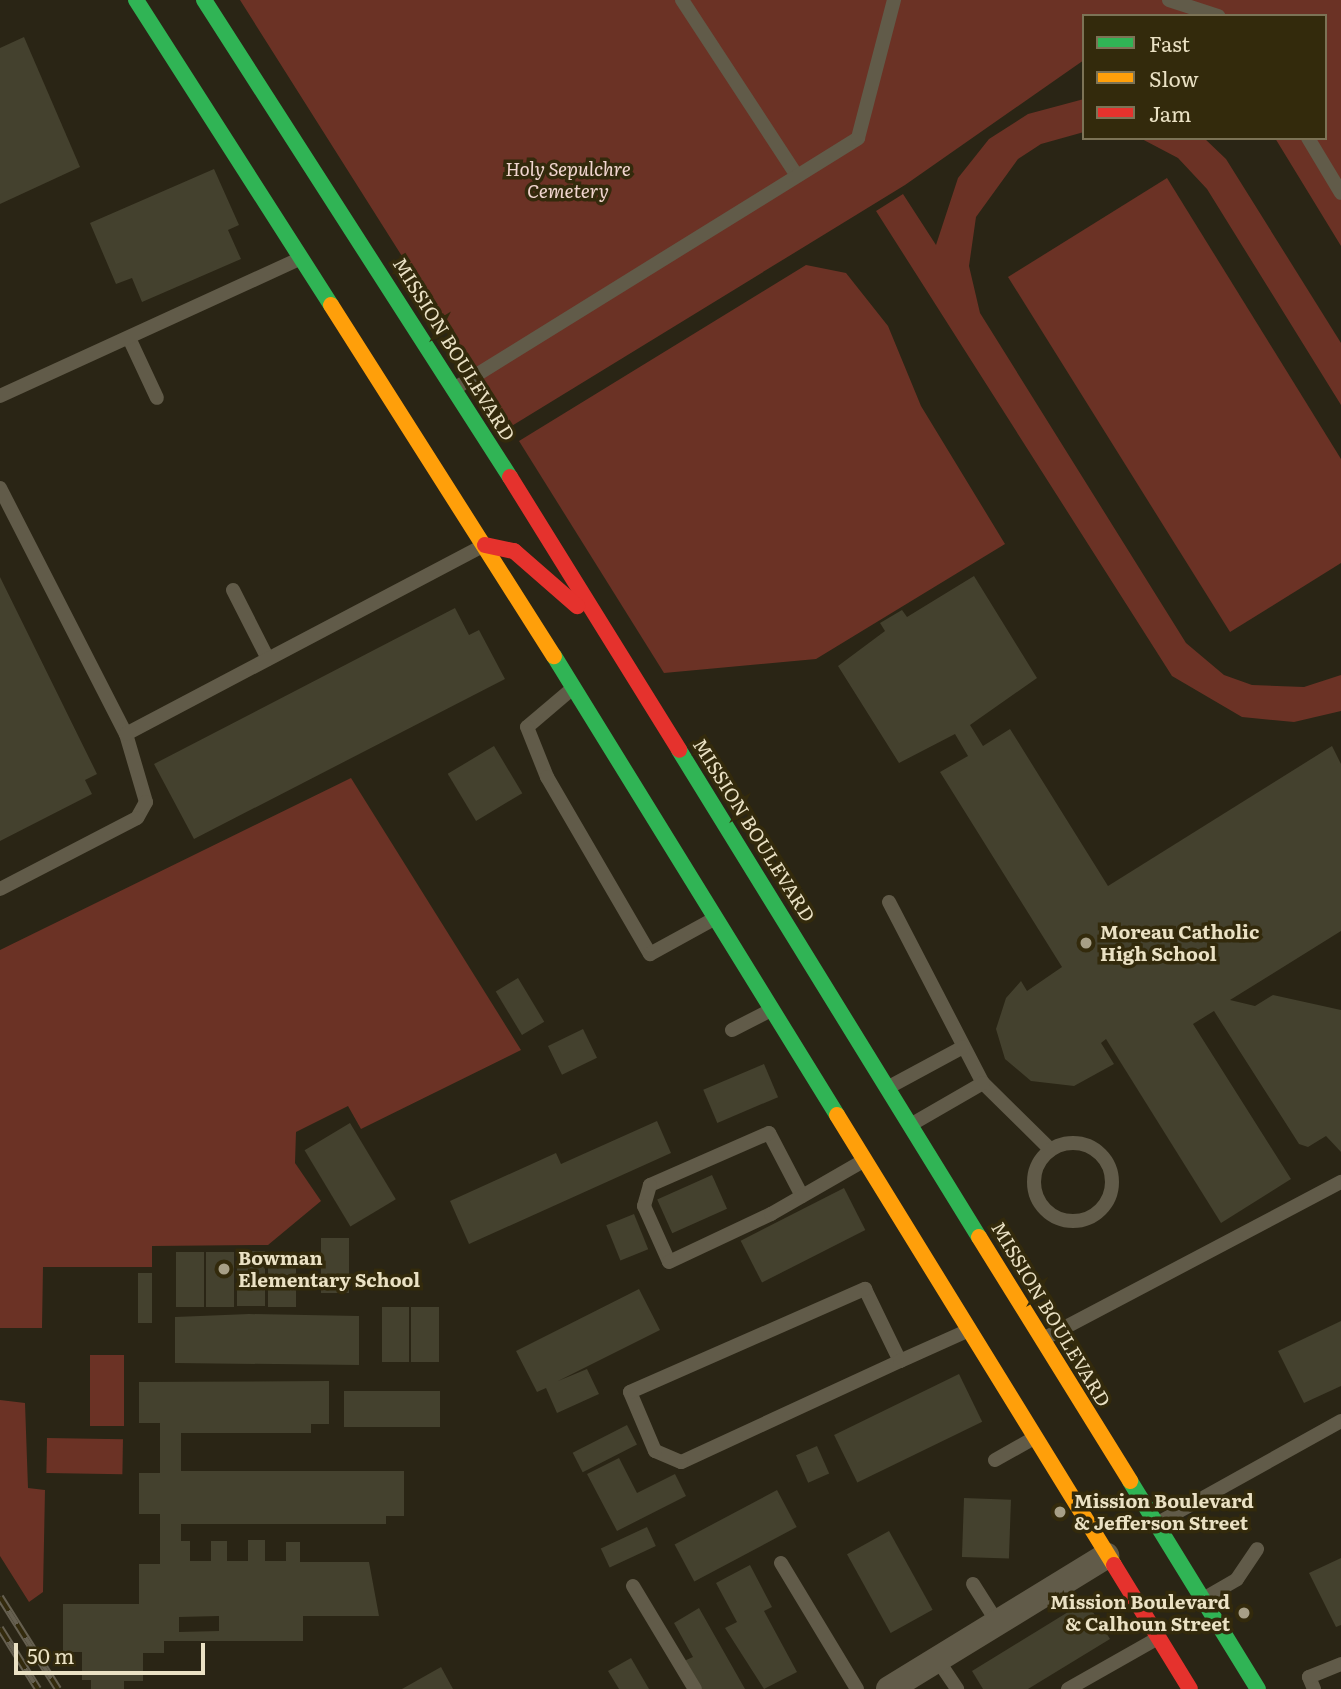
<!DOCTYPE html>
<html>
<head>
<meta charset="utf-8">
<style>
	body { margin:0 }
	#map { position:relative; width:1341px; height:1689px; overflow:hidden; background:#2a2515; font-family:Literata,serif }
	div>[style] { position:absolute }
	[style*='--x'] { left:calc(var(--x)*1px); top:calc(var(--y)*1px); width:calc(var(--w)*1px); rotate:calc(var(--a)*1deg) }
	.green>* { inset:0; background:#6b3225; transform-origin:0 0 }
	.building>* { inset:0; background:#44412e; transform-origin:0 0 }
	.lane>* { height:14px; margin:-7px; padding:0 7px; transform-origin:7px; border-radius:7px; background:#615b49 }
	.lane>.ring { margin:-7px; padding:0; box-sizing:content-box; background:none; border:14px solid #615b49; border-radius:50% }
	.street>* { height:26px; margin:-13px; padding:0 13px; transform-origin:13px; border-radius:13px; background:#615b49 }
	.fast>* { height:16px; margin:-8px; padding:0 8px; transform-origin:8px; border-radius:8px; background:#30b455 }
	.slow>* { height:16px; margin:-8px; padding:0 8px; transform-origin:8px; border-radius:8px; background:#ff9f0a }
	.jam>* { height:16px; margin:-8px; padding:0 8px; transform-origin:8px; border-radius:8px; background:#e5322d }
	.rail>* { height:8px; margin-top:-4px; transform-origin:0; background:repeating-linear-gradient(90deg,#332a0c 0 16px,#666050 0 32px); box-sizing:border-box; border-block:2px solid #666050 }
	.dots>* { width:19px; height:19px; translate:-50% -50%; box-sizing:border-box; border:4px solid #332a0c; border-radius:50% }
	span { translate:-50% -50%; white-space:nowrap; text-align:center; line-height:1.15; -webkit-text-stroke:7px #332a0c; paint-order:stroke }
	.park-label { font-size:19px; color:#f1d5cf; font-style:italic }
	.street-label { font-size:19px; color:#eae1c4 }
	.poi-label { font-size:19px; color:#eae1c4; font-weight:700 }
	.left { translate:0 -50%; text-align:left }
	.right { translate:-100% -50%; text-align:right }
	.legend { position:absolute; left:1082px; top:14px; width:245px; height:126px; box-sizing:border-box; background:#332a0c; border:2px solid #7c7356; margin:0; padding:9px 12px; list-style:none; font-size:21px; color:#eae1c4 }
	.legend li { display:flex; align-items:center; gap:14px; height:35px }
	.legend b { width:35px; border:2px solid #7c7356 }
	.scale { position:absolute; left:14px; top:1643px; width:191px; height:32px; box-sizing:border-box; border:4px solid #eae1c4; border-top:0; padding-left:9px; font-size:21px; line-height:24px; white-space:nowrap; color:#eae1c4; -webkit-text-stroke:5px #332a0c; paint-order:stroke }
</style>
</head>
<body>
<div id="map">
	<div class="green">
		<div style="clip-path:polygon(240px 0,1341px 0,1341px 246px,1275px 138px,1325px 138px,1325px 16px,1084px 16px,1084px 60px,905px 185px,510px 427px)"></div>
		<div style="clip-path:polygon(1084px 99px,1084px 132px,1041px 144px,1018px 159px,976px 217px,969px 266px,980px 313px,1186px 643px,1224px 675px,1252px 685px,1304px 687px,1341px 675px,1341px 711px,1294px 722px,1242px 717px,1172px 676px,876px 211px,903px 194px,936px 245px,958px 178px,989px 139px,1028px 114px)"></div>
		<div style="clip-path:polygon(1140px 138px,1204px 138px,1226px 159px,1341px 343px,1341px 405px,1207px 189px,1178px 158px)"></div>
		<div style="clip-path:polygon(1167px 178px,1341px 459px,1341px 563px,1230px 632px,1008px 277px)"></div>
		<div style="clip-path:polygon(806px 265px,846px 273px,888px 326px,921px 406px,1005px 544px,816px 659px,664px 673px,519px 441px)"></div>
		<div style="clip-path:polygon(351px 778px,521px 1050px,361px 1129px,348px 1106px,296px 1132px,295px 1163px,321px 1201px,268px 1245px,152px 1246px,152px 1267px,43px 1267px,42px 1328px,0 1328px,0 950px)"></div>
		<div style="left:90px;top:1355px;width:34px;height:71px"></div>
		<div style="clip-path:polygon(0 1400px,25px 1403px,28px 1488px,45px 1490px,43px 1592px,29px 1602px,0 1556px)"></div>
		<div style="left:47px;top:1438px;width:76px;height:35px;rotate:1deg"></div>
	</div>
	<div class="building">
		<div style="clip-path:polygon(24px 37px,80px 167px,0 204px,0 48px)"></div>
		<div style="clip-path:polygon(214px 169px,239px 225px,228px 230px,241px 259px,142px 302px,132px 278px,116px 284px,90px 223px)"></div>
		<div style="clip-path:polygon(974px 576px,1037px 678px,970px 725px,983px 746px,1010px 729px,1108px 886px,1332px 746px,1341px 764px,1341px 931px,1230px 1000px,1255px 1006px,1273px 995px,1341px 1010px,1341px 1152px,1326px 1136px,1308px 1147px,1299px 1144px,1214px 1011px,1193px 1024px,1291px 1179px,1221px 1223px,1106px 1039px,1101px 1043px,1114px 1064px,1074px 1086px,1031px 1081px,1005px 1059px,996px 1029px,1006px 998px,1021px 981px,1027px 991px,1062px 967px,940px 772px,968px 756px,955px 734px,899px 763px,838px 666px,885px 631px,880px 623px,902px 610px,907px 617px)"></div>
		<div style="clip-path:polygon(0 577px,97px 774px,85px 780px,92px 794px,0 841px)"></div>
		<div style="clip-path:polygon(455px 608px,469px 635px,479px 630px,505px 679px,194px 839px,154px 764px)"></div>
		<div style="left:494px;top:746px;width:55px;height:54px;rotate:59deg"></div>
		<div style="left:518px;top:978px;width:51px;height:26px;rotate:59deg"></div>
		<div style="left:583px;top:1029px;width:32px;height:39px;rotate:64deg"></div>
		<div style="left:764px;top:1064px;width:36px;height:66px;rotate:67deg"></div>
		<div style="clip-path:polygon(657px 1121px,671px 1153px,469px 1244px,450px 1201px,556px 1153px,561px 1164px)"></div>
		<div style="left:350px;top:1123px;width:89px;height:53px;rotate:59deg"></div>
		<div style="left:712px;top:1175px;width:37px;height:60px;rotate:66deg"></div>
		<div style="left:844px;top:1188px;width:47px;height:116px;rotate:63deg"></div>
		<div style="left:634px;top:1214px;width:38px;height:30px;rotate:68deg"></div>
		<div style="left:321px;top:1238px;width:28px;height:55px"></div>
		<div style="left:265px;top:1251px;width:55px;height:28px;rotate:90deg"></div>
		<div style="left:176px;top:1252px;width:28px;height:55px"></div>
		<div style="left:206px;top:1252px;width:28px;height:55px"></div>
		<div style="left:268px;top:1252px;width:28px;height:55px"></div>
		<div style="left:138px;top:1273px;width:14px;height:50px"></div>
		<div style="clip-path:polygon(639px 1289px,660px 1330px,558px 1381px,587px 1369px,599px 1394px,557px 1413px,546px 1388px,537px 1392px,516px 1351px)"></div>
		<div style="left:382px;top:1307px;width:27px;height:55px"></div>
		<div style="left:411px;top:1307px;width:28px;height:55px"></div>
		<div style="clip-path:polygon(249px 1314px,359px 1316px,359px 1365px,175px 1363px,175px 1317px)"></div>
		<div style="clip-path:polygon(1341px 1321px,1341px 1386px,1304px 1403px,1278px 1351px)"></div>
		<div style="left:959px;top:1374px;width:53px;height:139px;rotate:64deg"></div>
		<div style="clip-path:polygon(evenodd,329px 1381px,329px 1424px,311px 1424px,311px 1433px,181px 1433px,181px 1471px,404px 1471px,404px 1516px,386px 1516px,386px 1524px,181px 1524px,181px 1541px,190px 1541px,190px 1561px,211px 1561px,211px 1541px,227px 1541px,227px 1561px,248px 1561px,248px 1540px,265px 1540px,265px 1561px,286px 1561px,286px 1542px,300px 1542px,300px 1562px,369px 1562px,379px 1616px,303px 1616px,303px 1641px,164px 1641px,164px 1653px,143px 1653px,143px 1681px,124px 1681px,124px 1689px,91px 1689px,91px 1680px,82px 1680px,82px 1652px,63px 1652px,63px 1604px,139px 1604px,139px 1564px,160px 1564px,160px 1514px,139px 1514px,139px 1473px,160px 1473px,160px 1423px,139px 1423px,139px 1382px,329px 1381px,219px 1616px,219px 1631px,179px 1632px,179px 1617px,219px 1616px)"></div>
		<div style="left:344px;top:1391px;width:96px;height:36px"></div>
		<div style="left:627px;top:1425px;width:22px;height:61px;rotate:63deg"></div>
		<div style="left:817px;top:1446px;width:30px;height:23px;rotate:66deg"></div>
		<div style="clip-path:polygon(619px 1458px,637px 1493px,675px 1474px,686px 1496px,617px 1531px,587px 1474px)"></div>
		<div style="left:777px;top:1490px;width:42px;height:116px;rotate:62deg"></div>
		<div style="left:964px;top:1498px;width:47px;height:59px;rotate:2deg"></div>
		<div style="left:647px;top:1527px;width:21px;height:51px;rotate:65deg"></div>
		<div style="left:889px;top:1531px;width:90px;height:48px;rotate:61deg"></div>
		<div style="clip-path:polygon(1341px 1558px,1341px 1625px,1336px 1627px,1309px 1573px)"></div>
		<div style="clip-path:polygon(750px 1565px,772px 1607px,764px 1611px,797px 1672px,764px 1689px,725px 1628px,737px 1622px,716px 1583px)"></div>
		<div style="clip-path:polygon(1086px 1601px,1110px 1639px,1028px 1689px,983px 1689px,972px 1671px)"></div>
		<div style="clip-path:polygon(699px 1608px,745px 1689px,700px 1689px,684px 1661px,693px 1657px,674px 1623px)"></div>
		<div style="clip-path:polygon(631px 1658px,649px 1689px,619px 1689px,608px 1671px)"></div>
		<div style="clip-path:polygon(441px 1667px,453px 1689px,402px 1689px)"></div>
	</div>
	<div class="lane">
		<div style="--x:682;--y:0;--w:210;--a:56.8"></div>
		<div style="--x:1169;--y:0;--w:52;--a:18.1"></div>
		<div style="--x:1308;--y:138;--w:64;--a:59"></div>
		<div style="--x:129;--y:338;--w:66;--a:65"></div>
		<div style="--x:457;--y:387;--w:472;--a:-31.8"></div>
		<div style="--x:858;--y:138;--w:143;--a:-75.4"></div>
		<div style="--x:0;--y:396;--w:331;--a:-24.6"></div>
		<div style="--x:0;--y:488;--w:276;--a:62.9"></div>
		<div style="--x:126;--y:734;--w:71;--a:73.6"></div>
		<div style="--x:146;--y:802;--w:18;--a:119"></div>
		<div style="--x:137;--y:818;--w:154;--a:152.6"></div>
		<div style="--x:233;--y:590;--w:77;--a:63.1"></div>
		<div style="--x:573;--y:688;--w:60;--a:139.7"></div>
		<div style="--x:527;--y:727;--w:54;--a:68.2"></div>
		<div style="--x:547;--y:777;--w:205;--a:59.8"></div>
		<div style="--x:650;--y:954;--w:73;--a:-28.7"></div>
		<div style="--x:126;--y:734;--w:405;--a:-27.8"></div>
		<div style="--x:889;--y:902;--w:204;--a:62.6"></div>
		<div style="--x:983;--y:1083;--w:94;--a:44.6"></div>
		<div style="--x:732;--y:1030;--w:44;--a:-27.1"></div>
		<div style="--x:889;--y:1087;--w:84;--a:-28.4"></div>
		<div style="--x:912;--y:1124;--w:82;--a:-30"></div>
		<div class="ring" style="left:1034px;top:1143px;width:64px;height:64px"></div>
		<div style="--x:802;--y:1196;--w:71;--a:-117.6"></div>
		<div style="--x:769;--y:1133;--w:130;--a:156.4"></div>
		<div style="--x:650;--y:1185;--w:22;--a:106"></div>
		<div style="--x:644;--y:1206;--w:61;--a:65.9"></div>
		<div style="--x:669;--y:1262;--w:113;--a:-25.2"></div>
		<div style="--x:771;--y:1214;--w:106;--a:-29.9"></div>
		<div style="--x:865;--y:1289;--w:80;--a:64.1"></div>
		<div style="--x:900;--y:1361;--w:241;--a:155.2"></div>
		<div style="--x:681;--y:1462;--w:28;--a:-157"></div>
		<div style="--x:655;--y:1451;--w:64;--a:-113"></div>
		<div style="--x:630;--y:1392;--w:257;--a:-23.7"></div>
		<div style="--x:1045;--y:1338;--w:335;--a:-27.8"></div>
		<div style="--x:900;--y:1361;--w:73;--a:-24.1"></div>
		<div style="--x:995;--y:1460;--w:45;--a:-29.4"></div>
		<div style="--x:1156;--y:1524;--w:212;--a:-29.1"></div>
		<div style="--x:781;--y:1563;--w:147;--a:58.9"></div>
		<div style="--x:973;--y:1584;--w:45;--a:57.7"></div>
		<div style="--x:633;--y:1586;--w:120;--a:59"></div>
		<div style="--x:1203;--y:1599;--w:39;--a:-30"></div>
		<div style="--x:1237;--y:1579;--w:36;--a:-56"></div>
		<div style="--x:937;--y:1659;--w:36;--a:56"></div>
		<div style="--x:1068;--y:1689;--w:103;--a:-29.5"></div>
		<div style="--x:1314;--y:1689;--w:13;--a:-113"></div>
		<div style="--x:1309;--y:1677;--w:35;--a:-22"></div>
	</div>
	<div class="street">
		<div style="--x:889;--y:1689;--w:255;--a:-31.5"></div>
	</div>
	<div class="fast">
		<div style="--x:136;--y:0;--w:362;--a:57.4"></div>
		<div style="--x:204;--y:0;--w:567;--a:57.32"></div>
		<div style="--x:554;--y:656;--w:539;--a:58.34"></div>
		<div style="--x:679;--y:750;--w:572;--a:58.37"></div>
		<div style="--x:1130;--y:1481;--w:244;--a:58.4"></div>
	</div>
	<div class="slow">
		<div style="--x:331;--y:305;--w:416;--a:57.6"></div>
		<div style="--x:837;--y:1115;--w:528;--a:58.39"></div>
		<div style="--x:979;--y:1237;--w:287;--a:58.2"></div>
	</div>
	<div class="jam">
		<div style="--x:510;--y:477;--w:321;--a:58.2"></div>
		<div style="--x:485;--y:545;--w:30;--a:12"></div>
		<div style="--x:514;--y:551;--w:84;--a:41.1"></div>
		<div style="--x:1114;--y:1565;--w:145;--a:58.5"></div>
	</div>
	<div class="rail">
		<div style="--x:0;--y:1597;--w:109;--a:57.8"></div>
		<div style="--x:0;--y:1628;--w:72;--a:58.1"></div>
	</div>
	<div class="dots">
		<div style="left:1086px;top:943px;background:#a79f87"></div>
		<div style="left:224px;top:1269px;background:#a79f87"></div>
		<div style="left:1060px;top:1512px;background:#a79f87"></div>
		<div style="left:1244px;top:1613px;background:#a79f87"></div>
	</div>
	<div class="park-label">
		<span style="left:568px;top:180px">Holy Sepulchre<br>Cemetery</span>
	</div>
	<div class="street-label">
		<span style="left:454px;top:349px;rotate:58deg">MISSION BOULEVARD</span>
		<span style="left:754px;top:830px;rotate:58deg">MISSION BOULEVARD</span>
		<span style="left:1051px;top:1314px;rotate:59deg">MISSION BOULEVARD</span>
	</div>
	<div class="poi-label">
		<span class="left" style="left:1100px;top:943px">Moreau Catholic<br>High School</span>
		<span class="left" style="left:238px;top:1269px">Bowman<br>Elementary School</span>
		<span class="left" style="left:1074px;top:1512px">Mission Boulevard<br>&amp; Jefferson Street</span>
		<span class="right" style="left:1230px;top:1613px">Mission Boulevard<br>&amp; Calhoun Street</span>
	</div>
	<ul class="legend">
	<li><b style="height:9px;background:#30b455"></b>Fast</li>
	<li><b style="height:9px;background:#ff9f0a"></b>Slow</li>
	<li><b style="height:9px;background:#e5322d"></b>Jam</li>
	</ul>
	<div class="scale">50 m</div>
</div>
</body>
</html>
